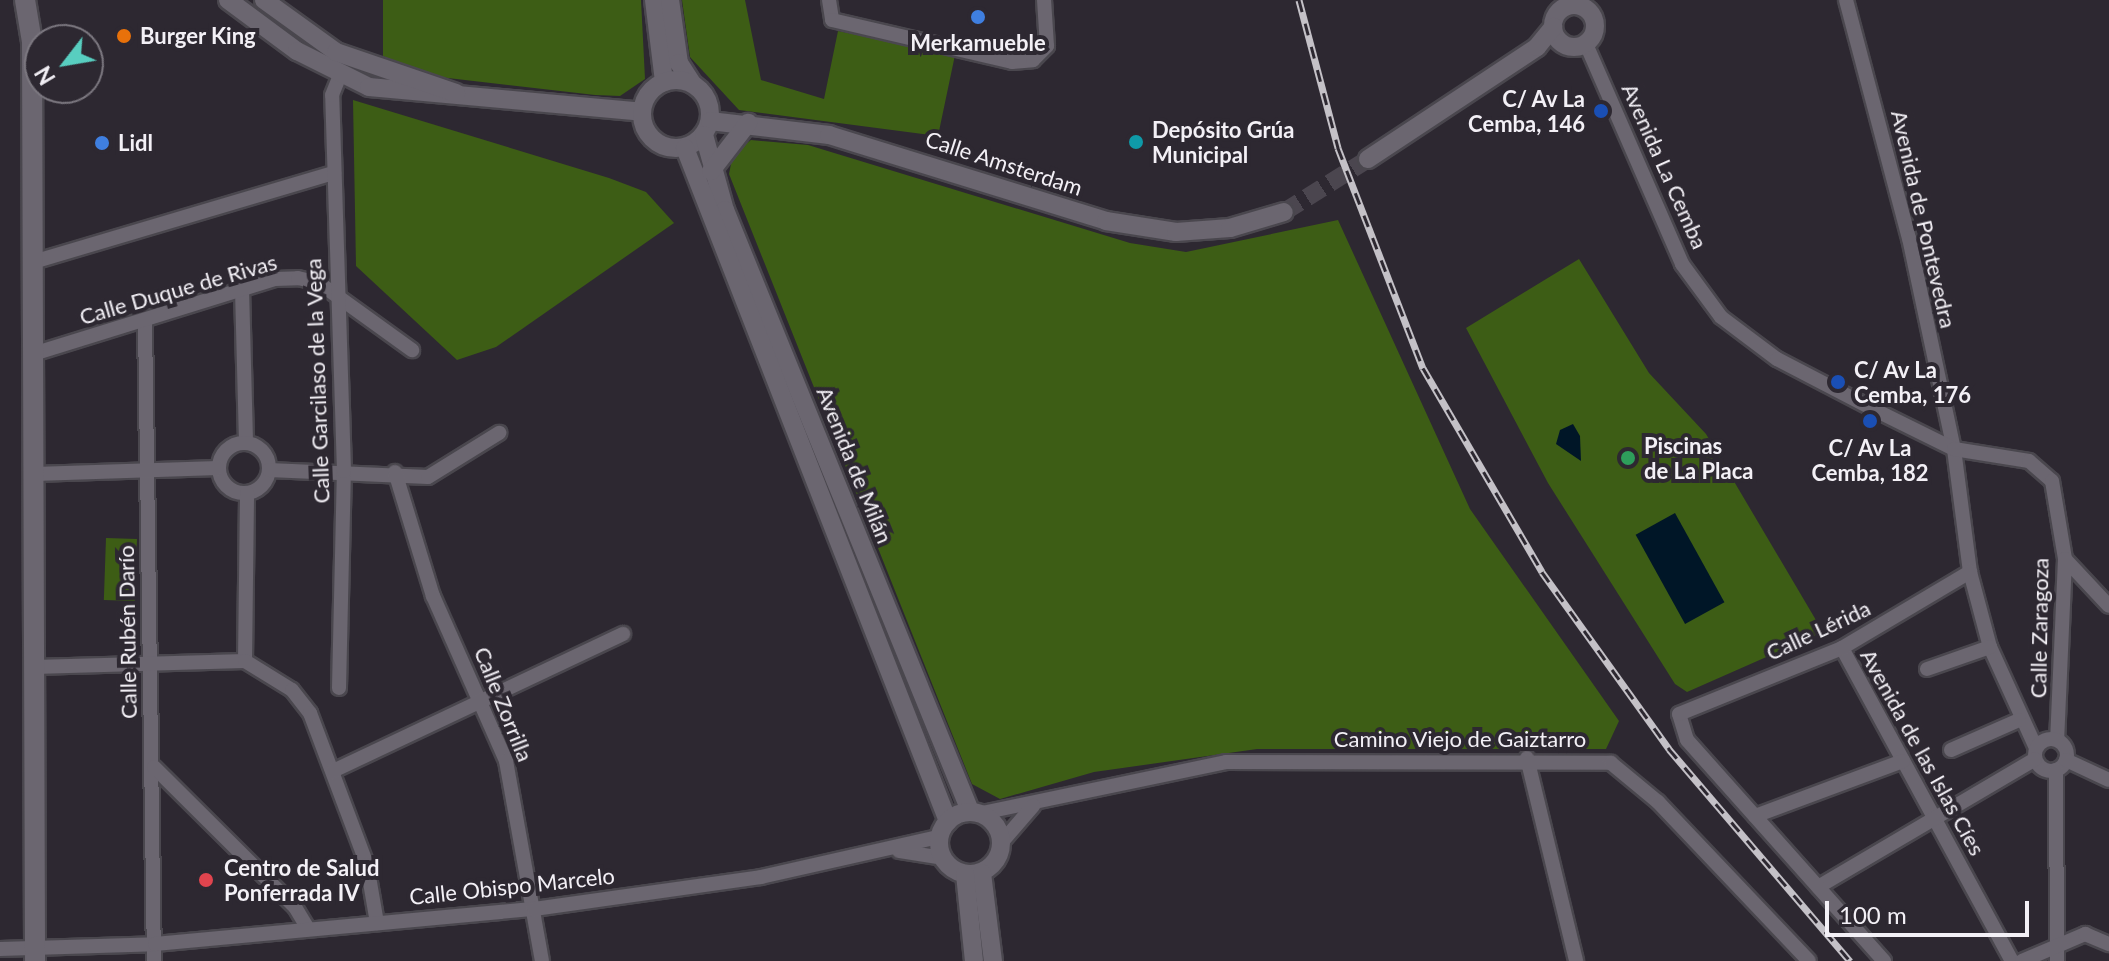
<!DOCTYPE html>
<html>
<head>
<meta charset="utf-8">
<style>
	body { margin:0 }
	#map { position:relative; width:2109px; height:961px; overflow:hidden; background:#2d2831; font-family:Lato,sans-serif }
	div>[style] { position:absolute }
	[style*='--x'] { left:calc(var(--x)*1px); top:calc(var(--y)*1px); width:calc(var(--w)*1px); rotate:calc(var(--a)*1deg) }
	.green>* { inset:0; background:#3d5d15; transform-origin:0 0 }
	.water>* { inset:0; background:#001627; transform-origin:0 0 }
	.tertiary-tunnel>* { height:18px; margin-top:-9px; transform-origin:0; background:repeating-linear-gradient(90deg,#4b464f 0 18px,transparent 0 27px) }
	.roads { filter:drop-shadow(2px 0 #4a474e) drop-shadow(-2px 0 #4a474e) drop-shadow(0 2px #4a474e) drop-shadow(0 -2px #4a474e) }
	.minor>* { height:14px; margin:-7px; padding:0 7px; transform-origin:7px; border-radius:7px; background:#6b6670 }
	.minor>.ring { margin:-7px; padding:0; box-sizing:content-box; background:none; border:14px solid #6b6670; border-radius:50% }
	.tertiary>* { height:18px; margin:-9px; padding:0 9px; transform-origin:9px; border-radius:9px; background:#6b6670 }
	.tertiary>.ring { margin:-9px; padding:0; box-sizing:content-box; background:none; border:18px solid #6b6670; border-radius:50% }
	.secondary>* { height:20px; margin:-10px; padding:0 10px; transform-origin:10px; border-radius:10px; background:#6b6670 }
	.rail>* { height:7px; margin-top:-3.5px; transform-origin:0; background:repeating-linear-gradient(90deg,#2d2831 0 12px,#c4c1c7 0 24px); box-sizing:border-box; border-block:2px solid #c4c1c7 }
	.dots>* { width:22px; height:22px; translate:-50% -50%; box-sizing:border-box; border:4px solid #2d2831; border-radius:50% }
	span { translate:-50% -50%; white-space:nowrap; text-align:center; line-height:1.15; -webkit-text-stroke:8px #2d2831; paint-order:stroke }
	.poi-label { font-size:22px; color:#f3f0f6; font-weight:700 }
	.left { translate:0 -50%; text-align:left }
	.right { translate:-100% -50%; text-align:right }
	.street-label { font-size:22px; color:#f3f0f6 }
	.north { position:absolute; left:24px; top:24px; width:80px; height:80px; box-sizing:border-box; background:#2d2831; border:2px solid #7c7880; border-radius:50%; rotate:239deg; font-size:22px; font-weight:700; line-height:32px; text-align:center; color:#f3f0f6 }
	.north::after { content:''; display:block; margin:auto; width:28px; height:36px; background:#58cec0; clip-path:polygon(50% 0,100% 100%,50% 72%,0 100%) }
	.scale { position:absolute; left:1825px; top:901px; width:204px; height:36px; box-sizing:border-box; border:4px solid #f3f0f6; border-top:0; padding-left:10px; font-size:24px; line-height:28px; white-space:nowrap; color:#f3f0f6; -webkit-text-stroke:6px #2d2831; paint-order:stroke }
</style>
</head>
<body>
<div id="map">
	<div class="green">
		<div style="clip-path:polygon(383px 0,641px 0,645px 79px,620px 96px,595px 95px,422px 75px,383px 56px)"></div>
		<div style="clip-path:polygon(682px 0,745px 0,761px 80px,824px 99px,838px 31px,955px 55px,938px 136px,739px 110px,690px 57px)"></div>
		<div style="clip-path:polygon(353px 100px,609px 178px,646px 192px,674px 223px,496px 347px,457px 360px,356px 266px)"></div>
		<div style="clip-path:polygon(751px 140px,808px 145px,1130px 243px,1186px 252px,1338px 220px,1470px 509px,1619px 721px,1606px 749px,1257px 749px,1094px 772px,1000px 799px,972px 784px,729px 174px,733px 154px)"></div>
		<div style="clip-path:polygon(1579px 259px,1649px 373px,1706px 434px,1823px 632px,1687px 692px,1675px 684px,1548px 483px,1466px 328px)"></div>
		<div style="left:106px;top:538px;width:31px;height:62px;rotate:2deg"></div>
	</div>
	<div class="water">
		<div style="clip-path:polygon(1573px 424px,1580px 436px,1581px 461px,1556px 444px,1560px 430px)"></div>
		<div style="left:1675px;top:513px;width:102px;height:45px;rotate:61deg"></div>
	</div>
	<div class="tertiary-tunnel">
		<div style="--x:1284;--y:212;--w:99;--a:-32.2"></div>
	</div>
	<div class="roads">
		<div class="minor">
			<div style="--x:829;--y:0;--w:20;--a:81"></div>
			<div style="--x:832;--y:20;--w:185;--a:13.1"></div>
			<div style="--x:1012;--y:62;--w:21;--a:-5"></div>
			<div style="--x:1033;--y:60;--w:20;--a:-45"></div>
			<div style="--x:1047;--y:46;--w:46;--a:-93.7"></div>
			<div style="--x:1846;--y:0;--w:246;--a:75.2"></div>
			<div style="--x:1909;--y:238;--w:216;--a:78"></div>
			<div style="--x:1954;--y:449;--w:124;--a:82.6"></div>
			<div style="--x:1970;--y:572;--w:78;--a:75.1"></div>
			<div style="--x:1990;--y:647;--w:111;--a:65.5"></div>
			<div style="--x:1586;--y:44;--w:240;--a:66.4"></div>
			<div style="--x:1682;--y:264;--w:66;--a:53.7"></div>
			<div style="--x:1721;--y:317;--w:70;--a:36.9"></div>
			<div style="--x:1777;--y:359;--w:110;--a:27.5"></div>
			<div style="--x:1875;--y:410;--w:88;--a:26.3"></div>
			<div style="--x:1954;--y:449;--w:76;--a:9.1"></div>
			<div style="--x:2029;--y:461;--w:30;--a:41"></div>
			<div style="--x:2052;--y:481;--w:79;--a:80.5"></div>
			<div style="--x:2065;--y:559;--w:181;--a:92.5"></div>
			<div style="--x:33;--y:262;--w:314;--a:-16.5"></div>
			<div style="--x:242;--y:289;--w:154;--a:88.5"></div>
			<div style="--x:145;--y:320;--w:641;--a:89.2"></div>
			<div style="--x:33;--y:354;--w:253;--a:-17.2"></div>
			<div style="--x:275;--y:279;--w:23;--a:-2"></div>
			<div style="--x:298;--y:278;--w:22;--a:13"></div>
			<div style="--x:319;--y:283;--w:115;--a:35.8"></div>
			<div class="ring" style="left:219px;top:443px;width:36px;height:36px"></div>
			<div style="--x:269;--y:470;--w:159;--a:2.5"></div>
			<div style="--x:428;--y:477;--w:84;--a:-31.8"></div>
			<div style="--x:395;--y:472;--w:130;--a:73"></div>
			<div style="--x:433;--y:596;--w:180;--a:66.1"></div>
			<div style="--x:506;--y:761;--w:203;--a:79.8"></div>
			<div style="--x:34;--y:474;--w:185;--a:-1.9"></div>
			<div style="--x:2065;--y:559;--w:64;--a:46.9"></div>
			<div style="--x:1842;--y:648;--w:356;--a:61.5"></div>
			<div style="--x:245;--y:661;--w:168;--a:-89.3"></div>
			<div style="--x:34;--y:667;--w:211;--a:-1.6"></div>
			<div style="--x:245;--y:661;--w:55;--a:31.7"></div>
			<div style="--x:292;--y:690;--w:29;--a:52"></div>
			<div style="--x:310;--y:713;--w:162;--a:69.4"></div>
			<div style="--x:367;--y:865;--w:59;--a:80.2"></div>
			<div style="--x:1927;--y:669;--w:67;--a:-19.2"></div>
			<div style="--x:339;--y:688;--w:217;--a:-88.7"></div>
			<div style="--x:344;--y:471;--w:376;--a:-91.8"></div>
			<div style="--x:332;--y:95;--w:24;--a:-68"></div>
			<div class="ring" style="left:2035px;top:739px;width:18px;height:18px"></div>
			<div style="--x:1951;--y:750;--w:74;--a:-23.8"></div>
			<div style="--x:1527;--y:758;--w:209;--a:76.4"></div>
			<div style="--x:2066;--y:760;--w:47;--a:24.9"></div>
			<div style="--x:154;--y:767;--w:199;--a:44.8"></div>
			<div style="--x:295;--y:907;--w:26;--a:59"></div>
			<div style="--x:2056;--y:770;--w:191;--a:89.7"></div>
			<div style="--x:333;--y:771;--w:321;--a:-25.3"></div>
			<div style="--x:982;--y:813;--w:249;--a:-11.8"></div>
			<div style="--x:1226;--y:762;--w:385;--a:0.1"></div>
			<div style="--x:1611;--y:763;--w:61;--a:39.7"></div>
			<div style="--x:1658;--y:802;--w:219;--a:46.5"></div>
			<div style="--x:1755;--y:816;--w:158;--a:-20.4"></div>
			<div style="--x:1002;--y:842;--w:48;--a:-49.3"></div>
			<div style="--x:899;--y:851;--w:45;--a:9"></div>
			<div style="--x:1818;--y:887;--w:252;--a:-30.5"></div>
			<div style="--x:0;--y:949;--w:155;--a:-1.8"></div>
			<div style="--x:155;--y:944;--w:381;--a:-5.3"></div>
			<div style="--x:534;--y:909;--w:229;--a:-8"></div>
			<div style="--x:761;--y:877;--w:182;--a:-12.7"></div>
			<div style="--x:1884;--y:961;--w:296;--a:-131.7"></div>
			<div style="--x:1687;--y:740;--w:27;--a:-107"></div>
			<div style="--x:1679;--y:714;--w:176;--a:-22"></div>
			<div style="--x:1842;--y:648;--w:149;--a:-30.7"></div>
			<div style="--x:2022;--y:961;--w:69;--a:-23.2"></div>
			<div style="--x:2085;--y:934;--w:26;--a:23"></div>
		</div>
		<div class="tertiary">
			<div style="--x:228;--y:0;--w:86;--a:36.5"></div>
			<div style="--x:297;--y:51;--w:80;--a:26.6"></div>
			<div style="--x:369;--y:87;--w:274;--a:5.2"></div>
			<div style="--x:264;--y:0;--w:89;--a:35.8"></div>
			<div style="--x:336;--y:52;--w:127;--a:18.9"></div>
			<div style="--x:654;--y:0;--w:83;--a:83"></div>
			<div style="--x:670;--y:0;--w:64;--a:81.9"></div>
			<div style="--x:679;--y:63;--w:24;--a:57"></div>
			<div class="ring" style="left:1553px;top:5px;width:24px;height:24px"></div>
			<div class="ring" style="left:642px;top:80px;width:50px;height:50px"></div>
			<div style="--x:710;--y:121;--w:120;--a:6.7"></div>
			<div style="--x:829;--y:135;--w:290;--a:17.2"></div>
			<div style="--x:1106;--y:221;--w:71;--a:8.9"></div>
			<div style="--x:1176;--y:232;--w:54;--a:-4.2"></div>
			<div style="--x:1230;--y:228;--w:56;--a:-16.5"></div>
			<div style="--x:704;--y:135;--w:78;--a:74.4"></div>
			<div style="--x:725;--y:210;--w:649;--a:67.82"></div>
			<div style="--x:685;--y:148;--w:723;--a:68.66"></div>
			<div style="--x:1368;--y:159;--w:203;--a:-33.5"></div>
			<div style="--x:1537;--y:47;--w:26;--a:-51"></div>
			<div style="--x:711;--y:171;--w:61;--a:-52.4"></div>
			<div class="ring" style="left:939px;top:812px;width:44px;height:44px"></div>
			<div style="--x:982;--y:873;--w:89;--a:82.9"></div>
			<div style="--x:965;--y:874;--w:87;--a:84.1"></div>
		</div>
		<div class="secondary">
			<div style="--x:25;--y:0;--w:43;--a:80.5"></div>
			<div style="--x:32;--y:42;--w:919;--a:89.81"></div>
		</div>
	</div>
	<div class="rail">
		<div style="--x:1299;--y:0;--w:153;--a:75.2"></div>
		<div style="--x:1338;--y:148;--w:236;--a:68.9"></div>
		<div style="--x:1423;--y:368;--w:236;--a:59.7"></div>
		<div style="--x:1542;--y:572;--w:218;--a:54.3"></div>
		<div style="--x:1669;--y:749;--w:279;--a:49.5"></div>
	</div>
	<div class="dots">
		<div style="left:978px;top:17px;background:#3f7fe0"></div>
		<div style="left:124px;top:36px;background:#e8710a"></div>
		<div style="left:1601px;top:111px;background:#1a4fb4"></div>
		<div style="left:1136px;top:142px;background:#0f9aa8"></div>
		<div style="left:102px;top:143px;background:#3f7fe0"></div>
		<div style="left:1838px;top:382px;background:#1a4fb4"></div>
		<div style="left:1870px;top:421px;background:#1a4fb4"></div>
		<div style="left:1628px;top:458px;background:#2e9e5b"></div>
		<div style="left:206px;top:880px;background:#e0444e"></div>
	</div>
	<div class="poi-label">
		<span class="left" style="left:140px;top:36px">Burger King</span>
		<span style="left:978px;top:43px">Merkamueble</span>
		<span class="right" style="left:1585px;top:111px">C/ Av La<br>Cemba, 146</span>
		<span class="left" style="left:1152px;top:142px">Depósito Grúa<br>Municipal</span>
		<span class="left" style="left:118px;top:143px">Lidl</span>
		<span class="left" style="left:1854px;top:382px">C/ Av La<br>Cemba, 176</span>
		<span class="left" style="left:1644px;top:458px">Piscinas<br>de La Placa</span>
		<span style="left:1870px;top:460px">C/ Av La<br>Cemba, 182</span>
		<span class="left" style="left:224px;top:880px">Centro de Salud<br>Ponferrada IV</span>
	</div>
	<div class="street-label">
		<span style="left:1004px;top:163px;rotate:18deg">Calle Amsterdam</span>
		<span style="left:1665px;top:166px;rotate:66deg">Avenida La Cemba</span>
		<span style="left:1924px;top:219px;rotate:77deg">Avenida de Pontevedra</span>
		<span style="left:178px;top:289px;rotate:-16deg">Calle Duque de Rivas</span>
		<span style="left:317px;top:381px;rotate:-92deg">Calle Garcilaso de la Vega</span>
		<span style="left:855px;top:465px;rotate:68deg">Avenida de Milán</span>
		<span style="left:2039px;top:628px;rotate:-89deg">Calle Zaragoza</span>
		<span style="left:1818px;top:630px;rotate:-25deg">Calle Lérida</span>
		<span style="left:127px;top:632px;rotate:-91deg">Calle Rubén Darío</span>
		<span style="left:504px;top:704px;rotate:68deg">Calle Zorrilla</span>
		<span style="left:1460px;top:739px">Camino Viejo de Gaiztarro</span>
		<span style="left:1923px;top:752px;rotate:61deg">Avenida de las Islas Cíes</span>
		<span style="left:512px;top:886px;rotate:-6deg">Calle Obispo Marcelo</span>
	</div>
	<div class="north">N</div>
	<div class="scale">100 m</div>
</div>
</body>
</html>
